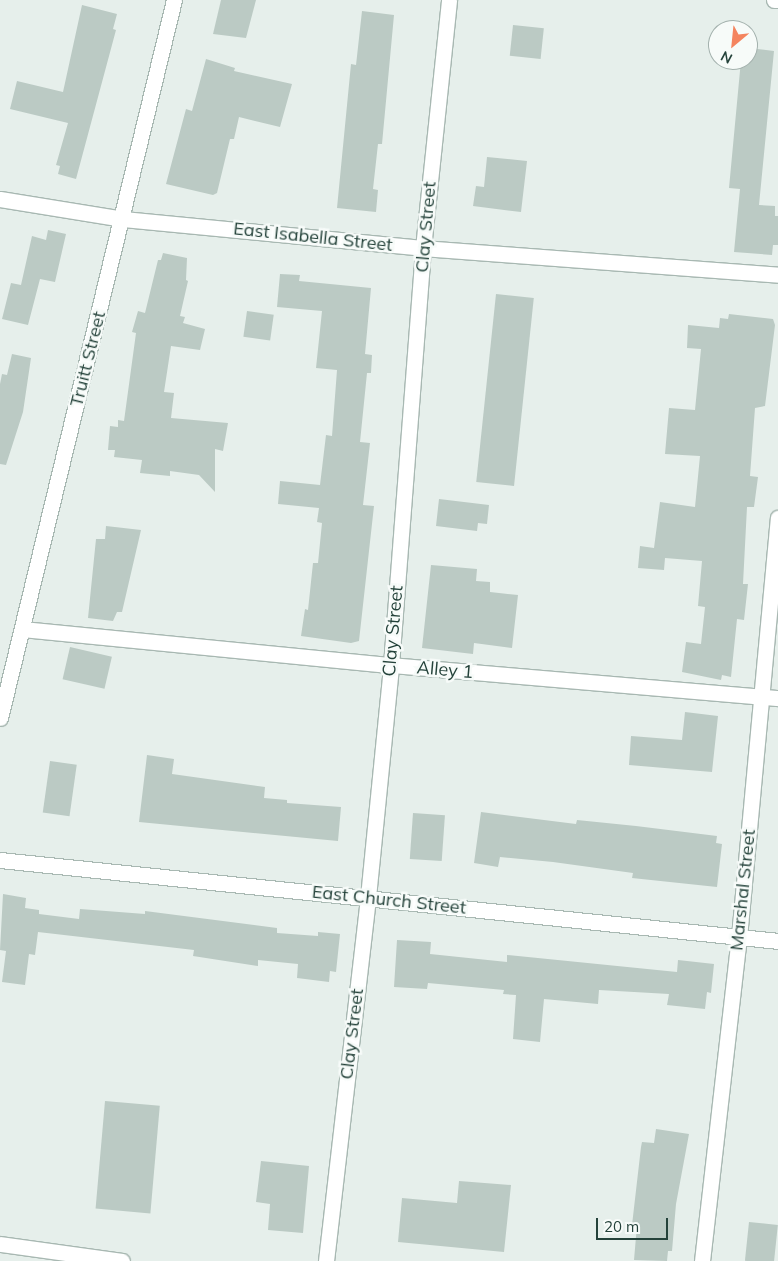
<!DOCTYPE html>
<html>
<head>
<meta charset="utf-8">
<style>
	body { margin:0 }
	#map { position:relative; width:778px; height:1261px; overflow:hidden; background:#e6efeb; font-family:Mulish,sans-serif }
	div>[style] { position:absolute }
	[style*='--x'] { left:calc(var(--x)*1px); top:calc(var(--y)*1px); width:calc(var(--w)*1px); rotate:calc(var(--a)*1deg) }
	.building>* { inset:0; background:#bbcac4; transform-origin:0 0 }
	.roads { filter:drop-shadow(1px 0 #a8b8b2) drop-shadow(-1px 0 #a8b8b2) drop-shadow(0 1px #a8b8b2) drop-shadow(0 -1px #a8b8b2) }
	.lane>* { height:15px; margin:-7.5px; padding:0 7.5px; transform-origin:7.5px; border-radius:7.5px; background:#fff }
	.street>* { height:15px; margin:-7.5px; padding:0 7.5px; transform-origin:7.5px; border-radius:7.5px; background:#fff }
	.secondary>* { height:15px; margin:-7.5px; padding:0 7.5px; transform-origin:7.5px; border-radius:7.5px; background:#fff }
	span { translate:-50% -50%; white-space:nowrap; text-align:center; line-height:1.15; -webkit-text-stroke:5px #f7fbf9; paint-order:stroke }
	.street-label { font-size:18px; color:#24423a }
	.north { position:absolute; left:708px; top:20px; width:50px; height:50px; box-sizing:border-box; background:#f7fbf9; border:1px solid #a3b1ad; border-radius:50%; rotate:208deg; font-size:14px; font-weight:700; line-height:20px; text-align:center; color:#24423a }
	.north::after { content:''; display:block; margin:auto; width:18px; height:22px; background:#f4845f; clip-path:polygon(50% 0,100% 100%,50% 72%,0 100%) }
	.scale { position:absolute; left:596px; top:1218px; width:72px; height:22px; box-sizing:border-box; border:2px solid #24423a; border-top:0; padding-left:6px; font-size:15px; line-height:18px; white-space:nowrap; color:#24423a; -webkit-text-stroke:4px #f7fbf9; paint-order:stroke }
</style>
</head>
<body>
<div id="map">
	<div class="building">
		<div style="clip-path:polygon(221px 0,256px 0,246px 38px,213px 34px)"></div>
		<div style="clip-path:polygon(82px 5px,117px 14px,113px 29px,116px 30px,76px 179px,58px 174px,60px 166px,56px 165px,68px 123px,10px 109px,17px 81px,63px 92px)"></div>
		<div style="clip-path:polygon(362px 11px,394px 15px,382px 144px,378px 144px,373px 189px,378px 190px,376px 212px,337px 208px,351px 64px,356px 65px)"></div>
		<div style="left:513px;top:25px;width:31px;height:31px;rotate:6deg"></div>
		<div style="clip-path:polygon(748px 48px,774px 51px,759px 205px,775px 206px,775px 216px,778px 216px,778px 245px,773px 245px,772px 255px,734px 252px,740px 189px,729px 188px,741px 60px,748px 60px)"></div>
		<div style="clip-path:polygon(206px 59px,235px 68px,234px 71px,292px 84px,280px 127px,239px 117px,234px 139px,230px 139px,217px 193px,213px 195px,166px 184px,186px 109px,192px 111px)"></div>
		<div style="clip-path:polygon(487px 157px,527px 161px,521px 212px,473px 206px,476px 186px,484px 187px)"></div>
		<div style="clip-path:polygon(48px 230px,66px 234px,55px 282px,40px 279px,28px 325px,2px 319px,11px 283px,21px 285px,32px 236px,46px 240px)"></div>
		<div style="clip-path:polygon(163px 253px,187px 258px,186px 280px,188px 281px,180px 316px,185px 317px,183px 323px,205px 329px,200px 350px,171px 346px,164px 392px,174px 393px,171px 418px,228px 423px,223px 451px,215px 449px,215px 492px,199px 475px,170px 471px,170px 476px,140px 473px,142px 460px,114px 457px,115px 450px,108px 450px,110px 426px,118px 427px,118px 420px,124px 421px,136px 333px,132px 332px,138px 311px,145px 313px,158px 260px,161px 260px)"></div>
		<div style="clip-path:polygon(280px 274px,300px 275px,299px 281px,371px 288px,365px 354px,372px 355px,371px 373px,367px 373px,360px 442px,370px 443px,363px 505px,374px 506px,359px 641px,351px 643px,301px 636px,305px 609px,308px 610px,313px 563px,318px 563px,322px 523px,317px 522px,319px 508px,278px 504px,280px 481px,320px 485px,326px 435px,332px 436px,337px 370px,316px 368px,322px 311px,277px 307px)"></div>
		<div style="left:496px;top:294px;width:38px;height:189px;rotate:6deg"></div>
		<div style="left:247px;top:311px;width:27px;height:26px;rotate:8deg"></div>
		<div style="clip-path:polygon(729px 314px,773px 319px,775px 325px,765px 406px,755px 408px,750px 476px,758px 477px,754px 507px,747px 507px,743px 584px,748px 584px,744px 620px,737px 619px,731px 677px,722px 675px,721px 680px,682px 672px,686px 642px,701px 644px,705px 607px,698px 606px,702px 561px,665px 558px,664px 570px,638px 568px,640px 546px,654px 548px,660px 502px,695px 507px,700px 456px,665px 454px,669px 408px,695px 410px,701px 349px,687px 348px,688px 325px,719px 328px,720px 318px,728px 319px)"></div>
		<div style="clip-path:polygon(12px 354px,31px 358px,23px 412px,6px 465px,0 464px,0 384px,2px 374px,7px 375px)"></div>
		<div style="clip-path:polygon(439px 499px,489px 505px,487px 524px,478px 523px,477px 531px,436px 526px)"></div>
		<div style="clip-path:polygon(106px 526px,141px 530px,122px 612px,117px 612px,113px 621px,88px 618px,96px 539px,105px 539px)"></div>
		<div style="clip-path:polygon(431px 565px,477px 569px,476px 581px,490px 582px,490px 592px,518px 595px,512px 648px,474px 643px,473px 654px,422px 648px)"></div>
		<div style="left:70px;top:647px;width:43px;height:33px;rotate:13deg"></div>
		<div style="clip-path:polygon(685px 712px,718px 716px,712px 772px,629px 765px,631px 736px,682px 740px)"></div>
		<div style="clip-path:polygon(147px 755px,174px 759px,172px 774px,265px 787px,264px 798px,287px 800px,287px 803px,341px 807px,338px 841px,139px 822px)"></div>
		<div style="left:50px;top:761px;width:27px;height:52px;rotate:8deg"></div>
		<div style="clip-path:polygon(481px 812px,576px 824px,577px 820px,636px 826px,717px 836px,716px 843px,722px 844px,717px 887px,632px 878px,633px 873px,553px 862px,500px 857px,498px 867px,474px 863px)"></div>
		<div style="left:413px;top:813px;width:32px;height:46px;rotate:4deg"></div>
		<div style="clip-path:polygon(3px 894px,26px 898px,25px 908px,39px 910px,39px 914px,79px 919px,80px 909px,145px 914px,145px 911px,277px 928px,277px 933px,318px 936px,318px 932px,340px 934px,336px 972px,330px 971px,329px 982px,297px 978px,298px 964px,258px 960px,258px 966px,193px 956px,194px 950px,38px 932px,35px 955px,29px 954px,25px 985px,2px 982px,6px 951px,0 950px)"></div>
		<div style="clip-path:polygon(397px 940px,431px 942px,430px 954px,507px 962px,507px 955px,677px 972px,678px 960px,714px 964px,711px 993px,707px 992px,705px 1009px,667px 1005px,669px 994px,599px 990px,598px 1004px,544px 999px,540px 1042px,513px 1039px,516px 995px,503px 994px,504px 990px,428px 983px,427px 989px,394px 987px)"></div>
		<div style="left:105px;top:1101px;width:55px;height:108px;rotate:5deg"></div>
		<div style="clip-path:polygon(656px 1129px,689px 1134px,676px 1204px,672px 1251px,668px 1251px,667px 1261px,634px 1260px,637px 1225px,632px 1225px,641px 1147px,642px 1142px,654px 1143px)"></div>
		<div style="clip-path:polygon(261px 1161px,309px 1166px,303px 1233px,268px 1230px,270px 1204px,256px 1202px)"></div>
		<div style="clip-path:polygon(459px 1181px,511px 1185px,504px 1252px,398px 1242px,402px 1198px,457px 1203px)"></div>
		<div style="left:749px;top:1222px;width:29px;height:39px;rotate:6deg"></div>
	</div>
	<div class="roads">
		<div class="lane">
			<div style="--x:774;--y:0;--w:4;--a:0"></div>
			<div style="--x:22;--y:629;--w:371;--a:5.6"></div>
			<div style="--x:391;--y:665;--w:388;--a:4.9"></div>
		</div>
		<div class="street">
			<div style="--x:0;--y:199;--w:125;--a:9.2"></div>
			<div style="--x:123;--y:219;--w:301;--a:5.5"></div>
			<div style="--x:423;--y:248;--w:356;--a:4.3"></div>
			<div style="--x:0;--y:718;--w:739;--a:-76.38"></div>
			<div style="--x:0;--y:1244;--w:123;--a:7.9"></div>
			<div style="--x:326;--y:1261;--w:366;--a:-83.4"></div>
			<div style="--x:368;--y:897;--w:233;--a:-84.3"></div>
			<div style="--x:391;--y:665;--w:418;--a:-85.6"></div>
			<div style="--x:423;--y:248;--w:249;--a:-84"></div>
			<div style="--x:702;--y:1261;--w:326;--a:-83.5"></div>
			<div style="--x:739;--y:937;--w:421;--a:-84.7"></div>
		</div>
		<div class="secondary">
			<div style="--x:0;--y:860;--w:782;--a:5.94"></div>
		</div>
	</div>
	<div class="street-label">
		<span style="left:426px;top:227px;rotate:-85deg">Clay Street</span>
		<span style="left:313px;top:237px;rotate:6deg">East Isabella Street</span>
		<span style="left:88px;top:359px;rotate:-76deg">Truitt Street</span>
		<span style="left:393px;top:631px;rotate:-85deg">Clay Street</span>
		<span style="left:445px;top:670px;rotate:5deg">Alley 1</span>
		<span style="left:743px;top:890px;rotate:-84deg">Marshal Street</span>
		<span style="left:389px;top:900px;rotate:6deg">East Church Street</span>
		<span style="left:352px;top:1034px;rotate:-83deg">Clay Street</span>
	</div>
	<div class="north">N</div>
	<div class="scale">20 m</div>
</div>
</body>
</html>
